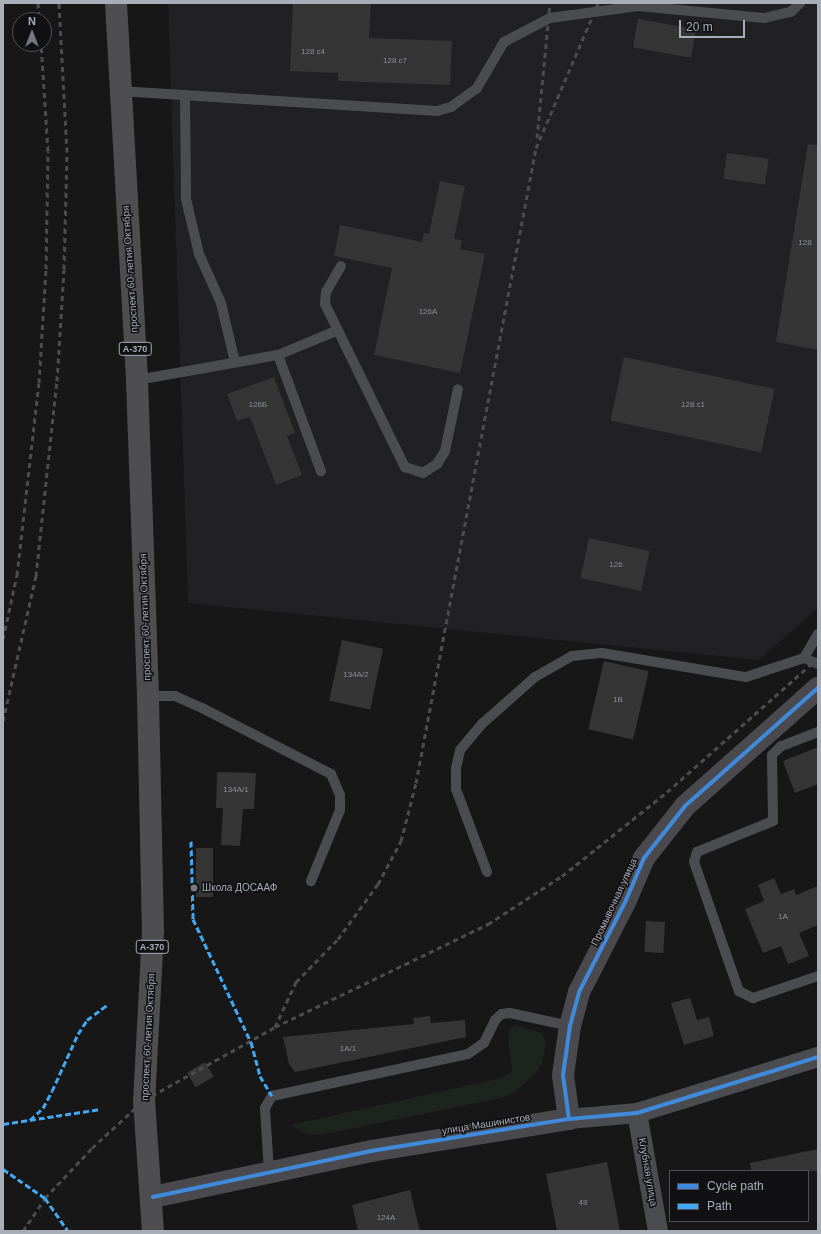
<!DOCTYPE html>
<html>
<head>
<meta charset="utf-8">
<style>
	body { margin:0 }
	#map { position:relative; width:821px; height:1234px; overflow:hidden; background:#171717; font-family:Helvetica,sans-serif }
	div>[style] { position:absolute }
	[style*='--x'] { left:calc(var(--x)*1px); top:calc(var(--y)*1px); width:calc(var(--w)*1px); rotate:calc(var(--a)*1deg) }
	.built>* { inset:0; background:#212123 }
	.green>* { inset:0; background:#1d241e }
	.building>* { inset:0; background:#353536; transform-origin:0 0 }
	.lane>* { height:10px; margin:-5px; padding:0 5px; transform-origin:5px; border-radius:5px; background:#4b4c50 }
	.street>* { height:20px; margin:-10px; padding:0 10px; transform-origin:10px; border-radius:10px; background:#4b4c50 }
	.secondary>* { height:22px; margin:-11px; padding:0 11px; transform-origin:11px; border-radius:11px; background:#4a4a4e }
	.highway>* { height:22px; margin:-11px; padding:0 11px; transform-origin:11px; border-radius:11px; background:#4e4e51 }
	.rail>* { height:3px; margin-top:-1.5px; transform-origin:0; background:repeating-linear-gradient(90deg,#4b4c4f 0 5px,transparent 0 9px) }
	.quiet>* { height:3px; margin-top:-1.5px; transform-origin:0; background:repeating-linear-gradient(90deg,#3fa9f5 0 6px,transparent 0 9px) }
	.cycleway>* { height:4px; margin:-2px; padding:0 2px; transform-origin:2px; border-radius:2px; background:#408adc }
	.dots>* { width:11px; height:11px; translate:-50% -50%; box-sizing:border-box; border:2px solid #111113; border-radius:50% }
	span { translate:-50% -50%; white-space:nowrap; text-align:center; line-height:1.15; -webkit-text-stroke:3px #111113; paint-order:stroke }
	.number-label { font-size:8px; color:#8b8f98 }
	.number-label span { -webkit-text-stroke-width:0 }
	.shield-label span { padding:1px 3px; background:#111113; border:1px solid; border-radius:3px; -webkit-text-stroke-width:0 }
	.shield-label { font-size:9px; color:#a8adb8; font-weight:700 }
	.street-label { font-size:10px; color:#a8adb8 }
	.poi-label { font-size:10px; color:#a8adb8 }
	.left { translate:0 -50%; text-align:left }
	.frame { position:absolute; inset:0; border:4px solid #a8adb8; pointer-events:none }
	.legend { position:absolute; left:669px; top:1170px; width:140px; height:52px; box-sizing:border-box; background:#111113; border:1px solid #4d4f55; margin:0; padding:5px 7px; list-style:none; font-size:12px; color:#a8adb8 }
	.legend li { display:flex; align-items:center; gap:8px; height:20px }
	.legend b { width:20px; border:1px solid #4d4f55 }
	.north { position:absolute; left:12px; top:12px; width:40px; height:40px; box-sizing:border-box; background:#111113; border:1px solid #4d4f55; border-radius:50%; rotate:0deg; font-size:11px; font-weight:700; line-height:16px; text-align:center; color:#a8adb8 }
	.north::after { content:''; display:block; margin:auto; width:14px; height:18px; background:#757880; clip-path:polygon(50% 0,100% 100%,50% 72%,0 100%) }
	.scale { position:absolute; left:679px; top:20px; width:66px; height:18px; box-sizing:border-box; border:2px solid #a8adb8; border-top:0; padding-left:5px; font-size:12px; line-height:14px; white-space:nowrap; color:#a8adb8; -webkit-text-stroke:3px #111113; paint-order:stroke }
</style>
</head>
<body>
<div id="map">
	<div class="built">
		<div style="clip-path:polygon(168px 3px,818px 3px,818px 608px,759px 660px,188px 603px)"></div>
	</div>
	<div class="green">
		<div style="clip-path:polygon(515px 1025px,542px 1033px,546px 1045px,542px 1063px,536px 1073px,515px 1092px,501px 1098px,320px 1135px,306px 1134px,291px 1125px,501px 1078px,512px 1072px,508px 1037px,510px 1029px)"></div>
	</div>
	<div class="building">
		<div style="clip-path:polygon(293px 3px,371px 3px,369px 38px,452px 41px,450px 85px,338px 81px,338px 73px,290px 71px)"></div>
		<div style="left:638px;top:19px;width:59px;height:29px;rotate:10deg"></div>
		<div style="clip-path:polygon(808px 144px,818px 145px,818px 350px,776px 342px)"></div>
		<div style="left:727px;top:153px;width:42px;height:26px;rotate:8deg"></div>
		<div style="clip-path:polygon(440px 181px,465px 186px,454px 239px,462px 240px,460px 249px,485px 254px,460px 373px,374px 355px,392px 268px,334px 256px,340px 225px,422px 242px,424px 233px,429px 234px)"></div>
		<div style="left:624px;top:357px;width:154px;height:65px;rotate:12deg"></div>
		<div style="clip-path:polygon(274px 377px,295px 433px,287px 436px,302px 475px,276px 485px,250px 417px,237px 421px,227px 394px)"></div>
		<div style="left:589px;top:538px;width:62px;height:41px;rotate:12deg"></div>
		<div style="left:342px;top:640px;width:42px;height:62px;rotate:12deg"></div>
		<div style="left:604px;top:661px;width:46px;height:70px;rotate:13deg"></div>
		<div style="clip-path:polygon(818px 747px,818px 784px,795px 793px,783px 761px)"></div>
		<div style="clip-path:polygon(217px 772px,256px 773px,254px 809px,243px 809px,240px 846px,221px 845px,223px 808px,216px 808px)"></div>
		<div style="left:196px;top:848px;width:17px;height:49px"></div>
		<div style="clip-path:polygon(774px 878px,781px 894px,794px 889px,796px 895px,818px 886px,818px 925px,799px 933px,809px 956px,788px 964px,781px 946px,763px 953px,745px 909px,764px 901px,758px 885px)"></div>
		<div style="left:646px;top:921px;width:19px;height:31px;rotate:3deg"></div>
		<div style="clip-path:polygon(690px 998px,697px 1020px,709px 1017px,714px 1036px,684px 1045px,671px 1003px)"></div>
		<div style="clip-path:polygon(430px 1016px,431px 1023px,465px 1020px,466px 1037px,295px 1072px,289px 1064px,283px 1037px,414px 1024px,413px 1018px)"></div>
		<div style="left:205px;top:1062px;width:17px;height:21px;rotate:59deg"></div>
		<div style="clip-path:polygon(818px 1149px,818px 1171px,751px 1171px,750px 1163px)"></div>
		<div style="clip-path:polygon(607px 1162px,620px 1231px,557px 1231px,546px 1174px)"></div>
		<div style="clip-path:polygon(410px 1190px,420px 1231px,358px 1231px,352px 1205px)"></div>
	</div>
	<div class="lane">
		<div style="--x:119;--y:91;--w:319;--a:3.6"></div>
		<div style="--x:437;--y:111;--w:15;--a:-16"></div>
		<div style="--x:451;--y:107;--w:32;--a:-36"></div>
		<div style="--x:477;--y:88;--w:53;--a:-59.6"></div>
		<div style="--x:504;--y:42;--w:52;--a:-27.6"></div>
		<div style="--x:550;--y:18;--w:89;--a:-7.8"></div>
		<div style="--x:638;--y:6;--w:127;--a:5.4"></div>
		<div style="--x:764;--y:18;--w:28;--a:-13"></div>
		<div style="--x:791;--y:12;--w:13;--a:-45"></div>
		<div style="--x:185;--y:95;--w:104;--a:89.4"></div>
		<div style="--x:186;--y:199;--w:57;--a:76.7"></div>
		<div style="--x:199;--y:254;--w:54;--a:65.8"></div>
		<div style="--x:221;--y:303;--w:61;--a:76.7"></div>
		<div style="--x:341;--y:266;--w:30;--a:120"></div>
		<div style="--x:326;--y:292;--w:12;--a:95"></div>
		<div style="--x:325;--y:304;--w:182;--a:63.9"></div>
		<div style="--x:405;--y:467;--w:19;--a:18"></div>
		<div style="--x:423;--y:473;--w:17;--a:-33"></div>
		<div style="--x:437;--y:464;--w:15;--a:-58"></div>
		<div style="--x:445;--y:451;--w:63;--a:-78.2"></div>
		<div style="--x:278;--y:355;--w:124;--a:69.7"></div>
		<div style="--x:137;--y:380;--w:143;--a:-10.1"></div>
		<div style="--x:278;--y:355;--w:63;--a:-22.5"></div>
		<div style="--x:804;--y:658;--w:28;--a:-60"></div>
		<div style="--x:148;--y:696;--w:27;--a:0"></div>
		<div style="--x:175;--y:696;--w:30;--a:24"></div>
		<div style="--x:202;--y:708;--w:145;--a:27.1"></div>
		<div style="--x:331;--y:774;--w:23;--a:67"></div>
		<div style="--x:340;--y:795;--w:15;--a:90"></div>
		<div style="--x:340;--y:810;--w:77;--a:112.2"></div>
		<div style="--x:818;--y:732;--w:40;--a:159"></div>
		<div style="--x:781;--y:746;--w:13;--a:135"></div>
		<div style="--x:772;--y:755;--w:66;--a:89.1"></div>
		<div style="--x:773;--y:821;--w:82;--a:157.8"></div>
		<div style="--x:697;--y:852;--w:10;--a:107"></div>
		<div style="--x:694;--y:862;--w:137;--a:70.8"></div>
		<div style="--x:739;--y:991;--w:16;--a:27"></div>
		<div style="--x:753;--y:998;--w:69;--a:-18.7"></div>
		<div style="--x:487;--y:872;--w:89;--a:-110.5"></div>
		<div style="--x:456;--y:789;--w:21;--a:-90"></div>
		<div style="--x:456;--y:768;--w:18;--a:-77"></div>
		<div style="--x:460;--y:750;--w:35;--a:-50"></div>
		<div style="--x:483;--y:723;--w:69;--a:-41.5"></div>
		<div style="--x:535;--y:677;--w:43;--a:-29.6"></div>
		<div style="--x:572;--y:656;--w:30;--a:-6"></div>
		<div style="--x:602;--y:653;--w:146;--a:9.5"></div>
		<div style="--x:746;--y:677;--w:61;--a:-18.1"></div>
		<div style="--x:804;--y:658;--w:15;--a:23"></div>
		<div style="--x:269;--y:1172;--w:64;--a:-93.6"></div>
		<div style="--x:265;--y:1108;--w:14;--a:-60"></div>
		<div style="--x:272;--y:1096;--w:200;--a:-12.1"></div>
		<div style="--x:468;--y:1054;--w:19;--a:-35"></div>
		<div style="--x:484;--y:1043;--w:25;--a:-64"></div>
		<div style="--x:495;--y:1020;--w:9;--a:-41"></div>
		<div style="--x:502;--y:1014;--w:8;--a:-7"></div>
		<div style="--x:510;--y:1013;--w:61;--a:12.2"></div>
	</div>
	<div class="street">
		<div style="--x:637;--y:1113;--w:120;--a:79.9"></div>
		<div style="--x:569;--y:1119;--w:68;--a:-5"></div>
		<div style="--x:637;--y:1113;--w:189;--a:-17.2"></div>
	</div>
	<div class="secondary">
		<div style="--x:153;--y:1197;--w:223;--a:-11.9"></div>
		<div style="--x:371;--y:1151;--w:201;--a:-9.2"></div>
		<div style="--x:569;--y:1119;--w:44;--a:-97.8"></div>
		<div style="--x:563;--y:1075;--w:49;--a:-81.9"></div>
		<div style="--x:570;--y:1026;--w:35;--a:-75"></div>
		<div style="--x:579;--y:992;--w:103;--a:-62.9"></div>
		<div style="--x:626;--y:900;--w:46;--a:-66.8"></div>
		<div style="--x:644;--y:858;--w:66;--a:-51.7"></div>
		<div style="--x:685;--y:806;--w:178;--a:-41.6"></div>
	</div>
	<div class="highway">
		<div style="--x:116;--y:3;--w:378;--a:86.8"></div>
		<div style="--x:137;--y:380;--w:316;--a:88"></div>
		<div style="--x:148;--y:696;--w:235;--a:88.8"></div>
		<div style="--x:153;--y:931;--w:169;--a:93"></div>
		<div style="--x:144;--y:1100;--w:131;--a:86.1"></div>
	</div>
	<div class="rail">
		<div style="--x:38;--y:3;--w:17;--a:87"></div>
		<div style="--x:537;--y:138;--w:136;--a:-84.5"></div>
		<div style="--x:3;--y:639;--w:66;--a:-77.7"></div>
		<div style="--x:17;--y:575;--w:193;--a:-83.5"></div>
		<div style="--x:39;--y:383;--w:114;--a:-86.5"></div>
		<div style="--x:46;--y:269;--w:118;--a:-89"></div>
		<div style="--x:48;--y:151;--w:107;--a:-93.7"></div>
		<div style="--x:3;--y:721;--w:149;--a:-77.2"></div>
		<div style="--x:36;--y:576;--w:196;--a:-83.9"></div>
		<div style="--x:57;--y:381;--w:112;--a:-86.4"></div>
		<div style="--x:64;--y:269;--w:117;--a:-88.5"></div>
		<div style="--x:67;--y:152;--w:149;--a:-93.1"></div>
		<div style="--x:275;--y:1027;--w:50;--a:-65"></div>
		<div style="--x:296;--y:982;--w:60;--a:-45.7"></div>
		<div style="--x:338;--y:939;--w:68;--a:-54"></div>
		<div style="--x:378;--y:884;--w:49;--a:-61.9"></div>
		<div style="--x:401;--y:841;--w:60;--a:-75.5"></div>
		<div style="--x:416;--y:783;--w:646;--a:-79.3"></div>
		<div style="--x:536;--y:148;--w:158;--a:-66.8"></div>
		<div style="--x:23;--y:1231;--w:40;--a:-56"></div>
		<div style="--x:45;--y:1198;--w:69;--a:-46.8"></div>
		<div style="--x:92;--y:1148;--w:71;--a:-42.7"></div>
		<div style="--x:144;--y:1100;--w:150;--a:-29.1"></div>
		<div style="--x:275;--y:1027;--w:237;--a:-25.8"></div>
		<div style="--x:488;--y:924;--w:88;--a:-33"></div>
		<div style="--x:562;--y:876;--w:134;--a:-38.7"></div>
		<div style="--x:667;--y:792;--w:202;--a:-41.6"></div>
	</div>
	<div class="quiet">
		<div style="--x:191;--y:841;--w:78;--a:88.5"></div>
		<div style="--x:193;--y:919;--w:136;--a:64.8"></div>
		<div style="--x:251;--y:1042;--w:35;--a:75"></div>
		<div style="--x:260;--y:1076;--w:23;--a:59"></div>
		<div style="--x:30;--y:1120;--w:18;--a:-43"></div>
		<div style="--x:43;--y:1108;--w:19;--a:-62"></div>
		<div style="--x:52;--y:1091;--w:63;--a:-65.5"></div>
		<div style="--x:78;--y:1034;--w:17;--a:-57"></div>
		<div style="--x:87;--y:1020;--w:26;--a:-37"></div>
		<div style="--x:3;--y:1124;--w:99;--a:-8.7"></div>
		<div style="--x:3;--y:1169;--w:51;--a:34.6"></div>
		<div style="--x:45;--y:1198;--w:40;--a:55.1"></div>
	</div>
	<div class="cycleway">
		<div style="--x:569;--y:1119;--w:44;--a:-97.8"></div>
		<div style="--x:563;--y:1075;--w:49;--a:-81.9"></div>
		<div style="--x:570;--y:1026;--w:35;--a:-75"></div>
		<div style="--x:579;--y:992;--w:103;--a:-62.9"></div>
		<div style="--x:626;--y:900;--w:46;--a:-66.8"></div>
		<div style="--x:644;--y:858;--w:66;--a:-51.7"></div>
		<div style="--x:685;--y:806;--w:178;--a:-41.6"></div>
		<div style="--x:153;--y:1197;--w:223;--a:-11.9"></div>
		<div style="--x:371;--y:1151;--w:201;--a:-9.2"></div>
		<div style="--x:569;--y:1119;--w:68;--a:-5"></div>
		<div style="--x:637;--y:1113;--w:189;--a:-17.2"></div>
	</div>
	<div class="dots">
		<div style="left:194px;top:888px;background:#757880"></div>
	</div>
	<div class="number-label">
		<span style="left:313px;top:52px">128 с4</span>
		<span style="left:395px;top:61px">128 с7</span>
		<span style="left:805px;top:243px">128</span>
		<span style="left:428px;top:312px">126А</span>
		<span style="left:258px;top:405px">126Б</span>
		<span style="left:693px;top:405px">128 с1</span>
		<span style="left:616px;top:565px">126</span>
		<span style="left:356px;top:675px">134А/2</span>
		<span style="left:618px;top:700px">1В</span>
		<span style="left:236px;top:790px">134А/1</span>
		<span style="left:783px;top:917px">1А</span>
		<span style="left:348px;top:1049px">1А/1</span>
		<span style="left:583px;top:1203px">49</span>
		<span style="left:386px;top:1218px">124А</span>
	</div>
	<div class="shield-label">
		<span style="left:135px;top:349px">А-370</span>
		<span style="left:152px;top:947px">А-370</span>
	</div>
	<div class="street-label">
		<span style="left:130px;top:269px;rotate:-94deg">проспект 60-летия Октября</span>
		<span style="left:145px;top:617px;rotate:-92deg">проспект 60-летия Октября</span>
		<span style="left:614px;top:902px;rotate:-65deg">Промывочная улица</span>
		<span style="left:148px;top:1037px;rotate:-87deg">проспект 60-летия Октября</span>
		<span style="left:486px;top:1124px;rotate:-9deg">улица Машинистов</span>
		<span style="left:648px;top:1172px;rotate:80deg">Клубная улица</span>
	</div>
	<div class="poi-label">
		<span class="left" style="left:202px;top:888px">Школа ДОСААФ</span>
	</div>
	<div class="frame"></div>
	<ul class="legend">
	<li><b style="height:5px;background:#408adc"></b>Cycle path</li>
	<li><b style="height:5px;background:#3fa9f5"></b>Path</li>
	</ul>
	<div class="north">N</div>
	<div class="scale">20 m</div>
</div>
</body>
</html>
